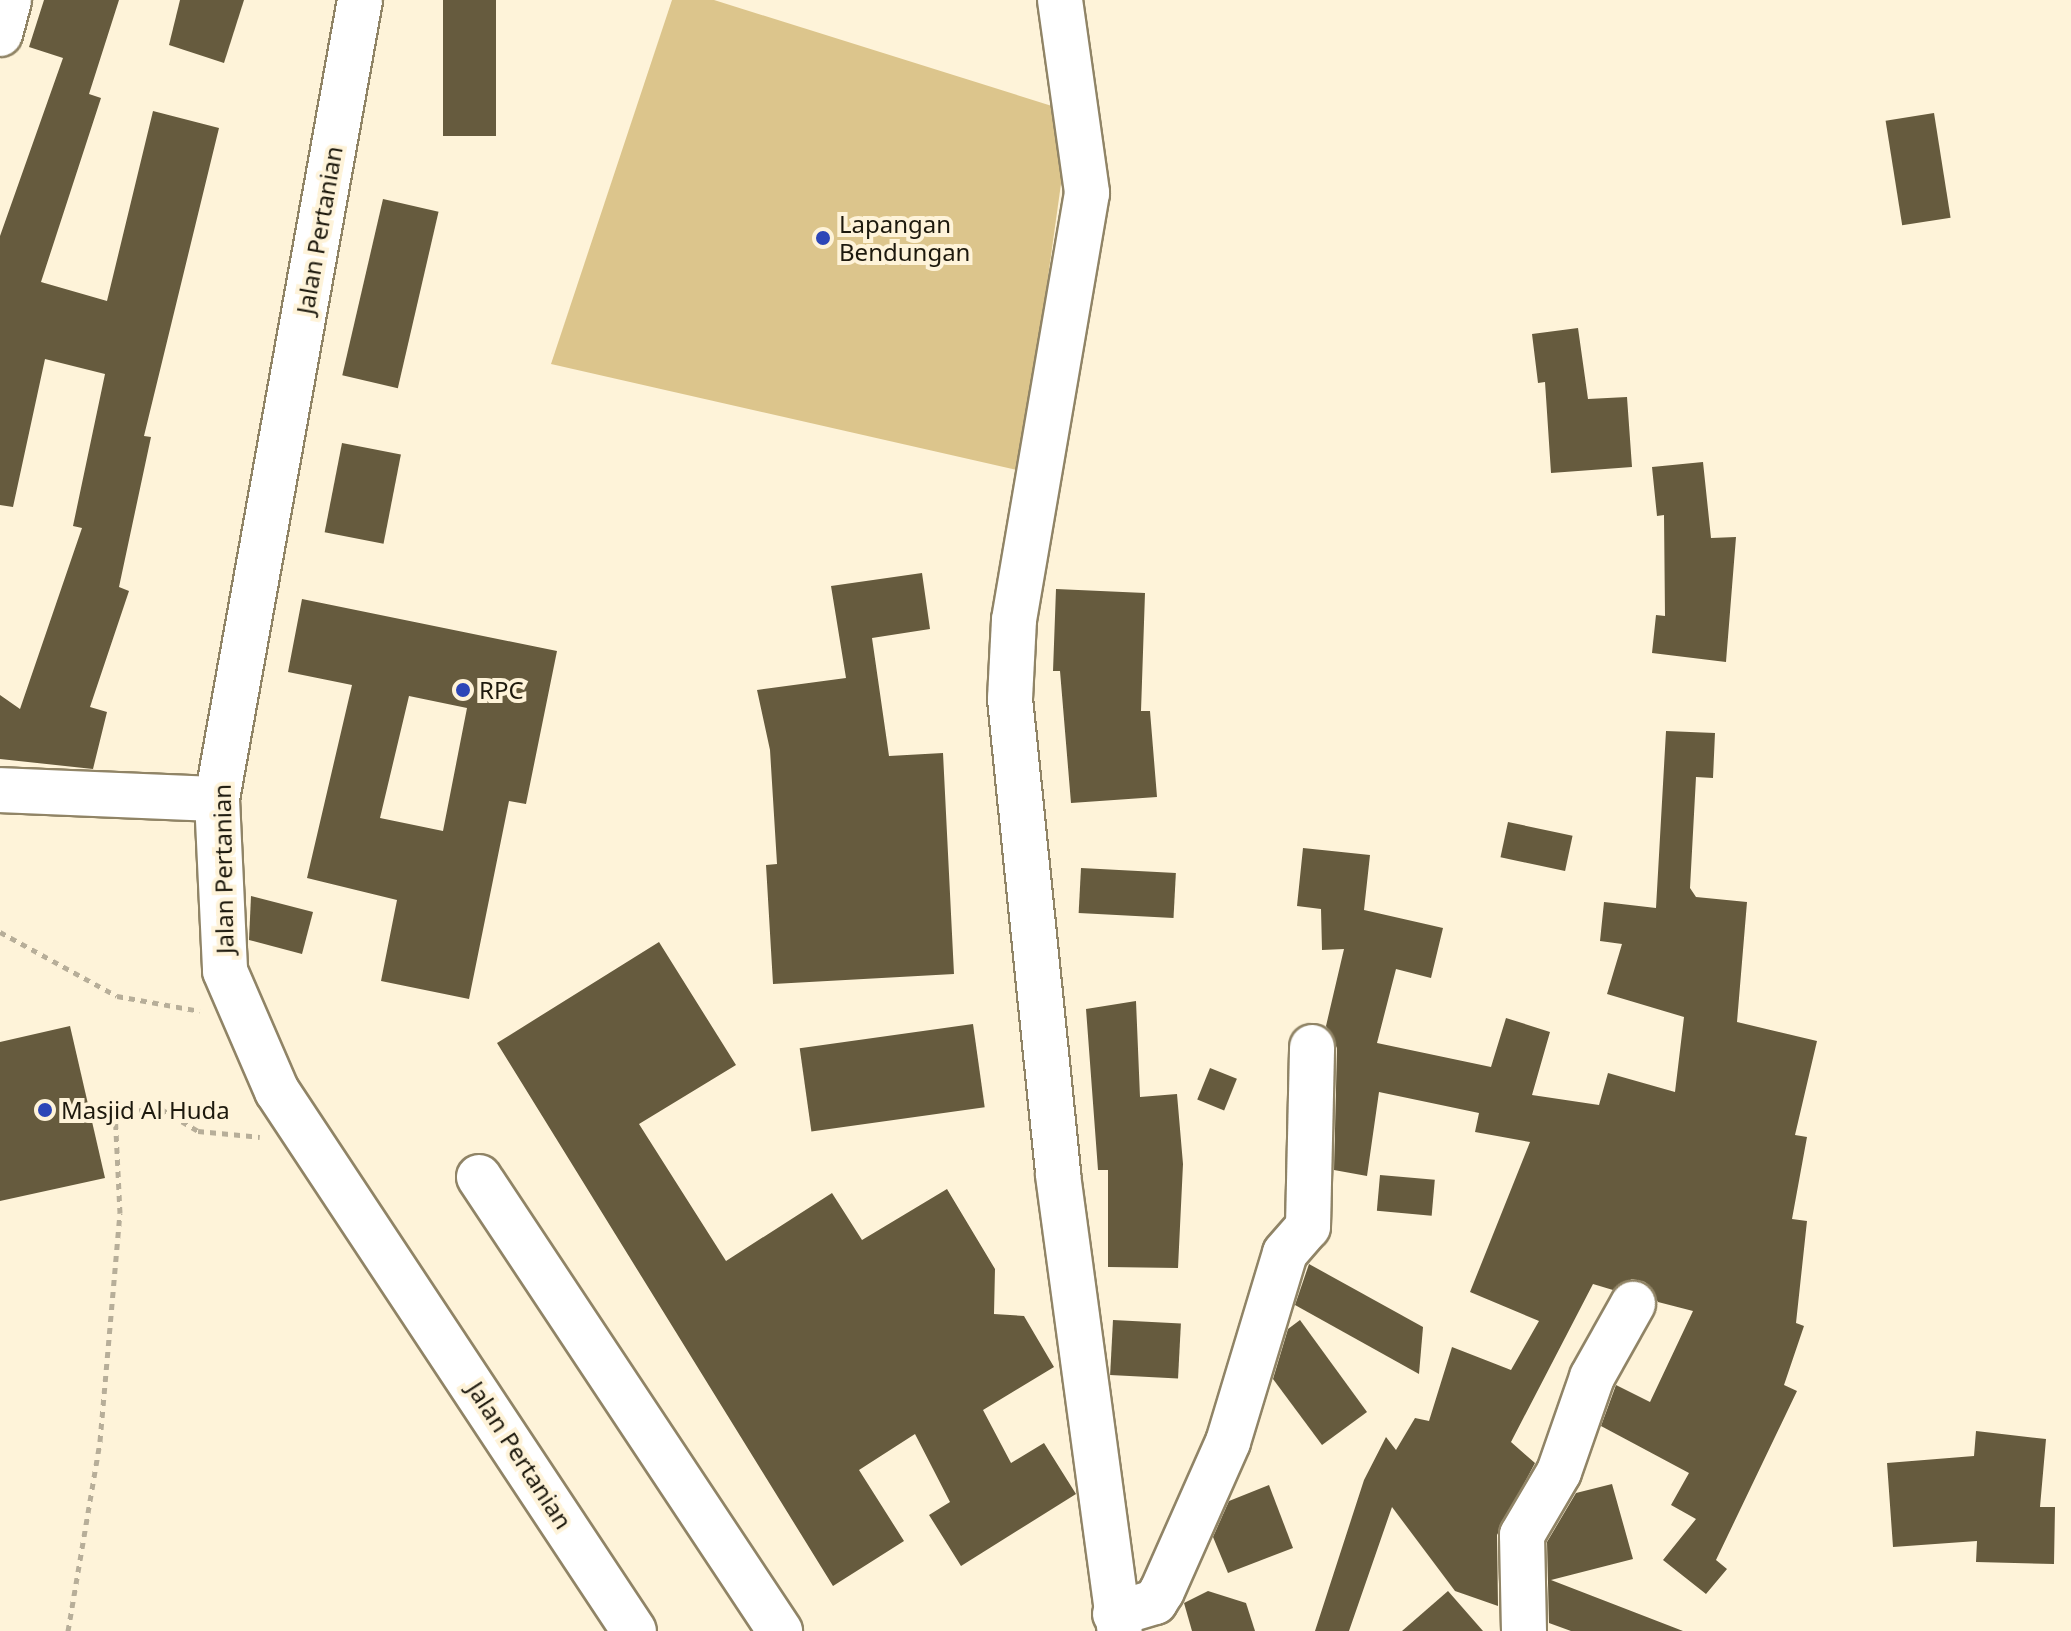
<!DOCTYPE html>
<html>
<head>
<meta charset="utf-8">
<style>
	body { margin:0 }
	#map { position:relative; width:2071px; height:1631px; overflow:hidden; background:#fef3d9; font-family:"Noto Sans",sans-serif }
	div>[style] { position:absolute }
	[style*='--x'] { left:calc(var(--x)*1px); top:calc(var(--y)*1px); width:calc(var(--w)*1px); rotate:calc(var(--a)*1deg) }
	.green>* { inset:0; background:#dcc58c }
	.building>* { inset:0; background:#665b3e; transform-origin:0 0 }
	.path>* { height:5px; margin-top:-2.5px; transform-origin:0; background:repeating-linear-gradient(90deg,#b7ae99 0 6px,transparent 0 12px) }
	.roads { filter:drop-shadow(2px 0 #908466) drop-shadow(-2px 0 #908466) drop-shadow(0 2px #908466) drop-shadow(0 -2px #908466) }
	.minor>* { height:44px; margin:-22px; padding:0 22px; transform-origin:22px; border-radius:22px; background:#fff }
	.dots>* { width:22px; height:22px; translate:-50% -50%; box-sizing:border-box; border:4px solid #fef3d9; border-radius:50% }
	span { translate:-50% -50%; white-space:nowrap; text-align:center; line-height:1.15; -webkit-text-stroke:8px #fef3d9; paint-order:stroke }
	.poi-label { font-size:24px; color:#1d190d }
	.left { translate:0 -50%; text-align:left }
	.street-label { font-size:24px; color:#1d190d }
</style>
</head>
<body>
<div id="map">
	<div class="green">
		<div style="clip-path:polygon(672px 0,714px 0,1071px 112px,1021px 471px,551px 364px)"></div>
	</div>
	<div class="building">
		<div style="clip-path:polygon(44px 0,119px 0,89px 94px,101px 98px,41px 282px,107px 301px,153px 111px,219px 128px,144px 436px,151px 437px,119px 587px,129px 591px,90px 707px,107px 712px,93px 769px,0 759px,0 695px,20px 709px,82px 528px,73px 526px,105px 374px,45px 359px,13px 507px,0 505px,0 236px,63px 58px,29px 47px)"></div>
		<div style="clip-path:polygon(180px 0,244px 0,224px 63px,169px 45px)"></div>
		<div style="left:443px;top:0;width:53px;height:136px"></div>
		<div style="left:1934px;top:113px;width:106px;height:49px;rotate:81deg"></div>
		<div style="left:383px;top:199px;width:57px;height:181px;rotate:13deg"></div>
		<div style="clip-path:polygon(1578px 328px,1588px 399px,1627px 397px,1632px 467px,1551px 473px,1545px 382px,1538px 383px,1532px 334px)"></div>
		<div style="left:342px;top:443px;width:60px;height:91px;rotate:11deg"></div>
		<div style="clip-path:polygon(1703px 462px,1711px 538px,1736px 537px,1726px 662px,1652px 653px,1656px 615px,1665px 616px,1664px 515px,1657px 516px,1652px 467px)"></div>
		<div style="clip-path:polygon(922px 573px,930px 629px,872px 638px,889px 756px,943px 753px,954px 974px,773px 984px,766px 865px,777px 864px,770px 750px,757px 690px,846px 678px,831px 586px)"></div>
		<div style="clip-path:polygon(1056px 589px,1145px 593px,1141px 711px,1150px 711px,1157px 797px,1071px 803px,1060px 671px,1053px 671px)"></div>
		<div style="clip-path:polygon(evenodd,302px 599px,557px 651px,526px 804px,509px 801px,469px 999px,381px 981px,397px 900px,307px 878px,352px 685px,288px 672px,302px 599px,409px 696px,467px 708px,443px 831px,380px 818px,409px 696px)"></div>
		<div style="clip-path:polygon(1666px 731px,1715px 733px,1713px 778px,1696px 777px,1690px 888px,1696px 897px,1747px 902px,1737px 1022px,1817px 1041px,1795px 1135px,1807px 1137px,1792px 1219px,1807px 1221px,1796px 1323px,1804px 1326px,1784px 1385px,1797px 1391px,1716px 1560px,1727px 1569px,1706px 1594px,1663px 1560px,1696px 1519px,1671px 1505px,1689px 1473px,1601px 1426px,1616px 1385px,1650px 1402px,1693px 1311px,1658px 1302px,1645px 1282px,1632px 1279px,1613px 1290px,1593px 1284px,1511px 1442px,1535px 1463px,1497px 1535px,1498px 1606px,1455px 1591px,1392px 1507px,1349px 1631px,1315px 1631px,1364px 1480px,1386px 1437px,1396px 1450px,1415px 1418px,1429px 1421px,1452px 1347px,1511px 1370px,1539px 1321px,1470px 1292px,1530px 1142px,1475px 1132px,1479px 1113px,1379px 1092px,1367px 1176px,1334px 1170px,1337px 1048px,1326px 1026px,1344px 949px,1322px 950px,1321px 909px,1297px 906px,1303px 848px,1370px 855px,1364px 910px,1443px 928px,1431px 978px,1396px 969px,1377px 1043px,1491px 1067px,1506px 1018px,1550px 1032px,1532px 1095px,1599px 1105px,1608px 1073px,1675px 1092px,1684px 1017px,1607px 994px,1622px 944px,1600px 941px,1604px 902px,1656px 908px)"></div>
		<div style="left:1508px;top:822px;width:66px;height:36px;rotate:12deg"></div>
		<div style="left:1081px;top:868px;width:95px;height:45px;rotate:3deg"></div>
		<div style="clip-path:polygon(251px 896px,313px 912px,302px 954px,249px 940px)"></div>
		<div style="clip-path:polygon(659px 942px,736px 1065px,639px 1124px,726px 1261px,832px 1193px,862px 1240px,947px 1189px,995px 1269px,994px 1314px,1024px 1316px,1054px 1367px,983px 1410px,1011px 1463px,1044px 1443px,1076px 1494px,961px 1566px,929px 1515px,950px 1502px,915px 1434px,859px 1470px,904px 1541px,833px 1586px,497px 1043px)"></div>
		<div style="clip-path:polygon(1136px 1001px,1140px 1097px,1177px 1094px,1183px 1164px,1178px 1268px,1108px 1267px,1108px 1170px,1098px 1170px,1086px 1009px)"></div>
		<div style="left:973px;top:1024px;width:84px;height:175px;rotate:82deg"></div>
		<div style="clip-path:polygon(70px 1026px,105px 1178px,0 1201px,0 1042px)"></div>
		<div style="left:1210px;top:1068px;width:29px;height:34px;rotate:22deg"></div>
		<div style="left:1380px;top:1175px;width:55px;height:36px;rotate:5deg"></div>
		<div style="clip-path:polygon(1309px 1264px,1423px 1327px,1419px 1374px,1295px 1305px)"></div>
		<div style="left:1113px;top:1320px;width:68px;height:55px;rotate:3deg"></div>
		<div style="clip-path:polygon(1300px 1320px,1367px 1412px,1322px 1445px,1273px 1379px,1288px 1329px)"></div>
		<div style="clip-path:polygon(1976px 1431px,2046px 1439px,2040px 1507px,2055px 1507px,2054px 1564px,1976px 1562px,1977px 1541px,1893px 1547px,1887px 1463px,1974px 1456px)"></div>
		<div style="clip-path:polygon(1612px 1484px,1633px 1559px,1551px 1580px,1683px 1631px,1571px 1631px,1549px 1623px,1547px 1542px,1576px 1493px)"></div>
		<div style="clip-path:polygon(1269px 1485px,1293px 1548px,1228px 1573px,1213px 1537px,1229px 1501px)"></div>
		<div style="clip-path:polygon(1208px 1591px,1246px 1603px,1255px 1631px,1192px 1631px,1184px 1603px)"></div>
		<div style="clip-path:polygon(1448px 1591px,1483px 1631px,1402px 1631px)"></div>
	</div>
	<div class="path">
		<div style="--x:0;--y:932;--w:133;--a:28.7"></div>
		<div style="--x:117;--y:996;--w:84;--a:10.2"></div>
		<div style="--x:68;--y:1631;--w:193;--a:-80.4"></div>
		<div style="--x:100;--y:1441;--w:229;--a:-85"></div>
		<div style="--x:120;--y:1213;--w:101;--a:-92.8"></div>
		<div style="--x:115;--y:1112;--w:46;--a:-3.7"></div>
		<div style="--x:161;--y:1109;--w:43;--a:30.7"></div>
		<div style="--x:198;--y:1131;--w:62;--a:5.5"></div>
	</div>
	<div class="roads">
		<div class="minor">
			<div style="--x:360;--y:0;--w:812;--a:100.15"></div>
			<div style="--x:217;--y:799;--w:172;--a:87.3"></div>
			<div style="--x:225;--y:971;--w:131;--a:66.6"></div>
			<div style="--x:277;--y:1091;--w:647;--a:56.53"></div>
			<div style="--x:1060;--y:0;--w:195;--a:82"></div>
			<div style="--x:1087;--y:193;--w:433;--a:99.7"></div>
			<div style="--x:1014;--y:620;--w:79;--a:92.9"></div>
			<div style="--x:1010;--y:699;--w:478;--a:84.2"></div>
			<div style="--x:1058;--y:1175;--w:460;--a:82.3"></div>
			<div style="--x:0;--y:34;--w:35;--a:-75"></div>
			<div style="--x:0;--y:790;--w:217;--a:2.4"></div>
			<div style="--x:479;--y:1177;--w:545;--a:56.46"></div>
			<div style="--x:1115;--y:1614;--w:42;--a:-16.7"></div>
			<div style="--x:1155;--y:1602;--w:13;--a:-58"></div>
			<div style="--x:1162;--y:1591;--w:163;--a:-66.1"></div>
			<div style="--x:1228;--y:1442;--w:197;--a:-73.2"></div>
			<div style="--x:1285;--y:1253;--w:35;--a:-49"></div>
			<div style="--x:1308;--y:1227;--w:180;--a:-88.7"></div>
			<div style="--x:1524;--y:1631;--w:96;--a:-91.2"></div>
			<div style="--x:1522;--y:1535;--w:73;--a:-59.6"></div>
			<div style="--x:1559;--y:1472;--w:101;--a:-70.8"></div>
			<div style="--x:1592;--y:1377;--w:84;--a:-60.7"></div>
		</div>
	</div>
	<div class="dots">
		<div style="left:823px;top:238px;background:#2d46b7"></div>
		<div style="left:463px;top:690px;background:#2d46b7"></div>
		<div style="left:45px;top:1110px;background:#2d46b7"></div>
	</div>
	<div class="poi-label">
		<span class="left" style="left:839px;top:238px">Lapangan<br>Bendungan</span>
		<span class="left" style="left:479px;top:690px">RPC</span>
		<span class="left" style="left:61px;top:1110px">Masjid Al Huda</span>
	</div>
	<div class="street-label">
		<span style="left:319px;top:230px;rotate:-80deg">Jalan Pertanian</span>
		<span style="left:223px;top:869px;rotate:-91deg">Jalan Pertanian</span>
		<span style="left:520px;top:1455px;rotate:57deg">Jalan Pertanian</span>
	</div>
</div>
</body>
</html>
